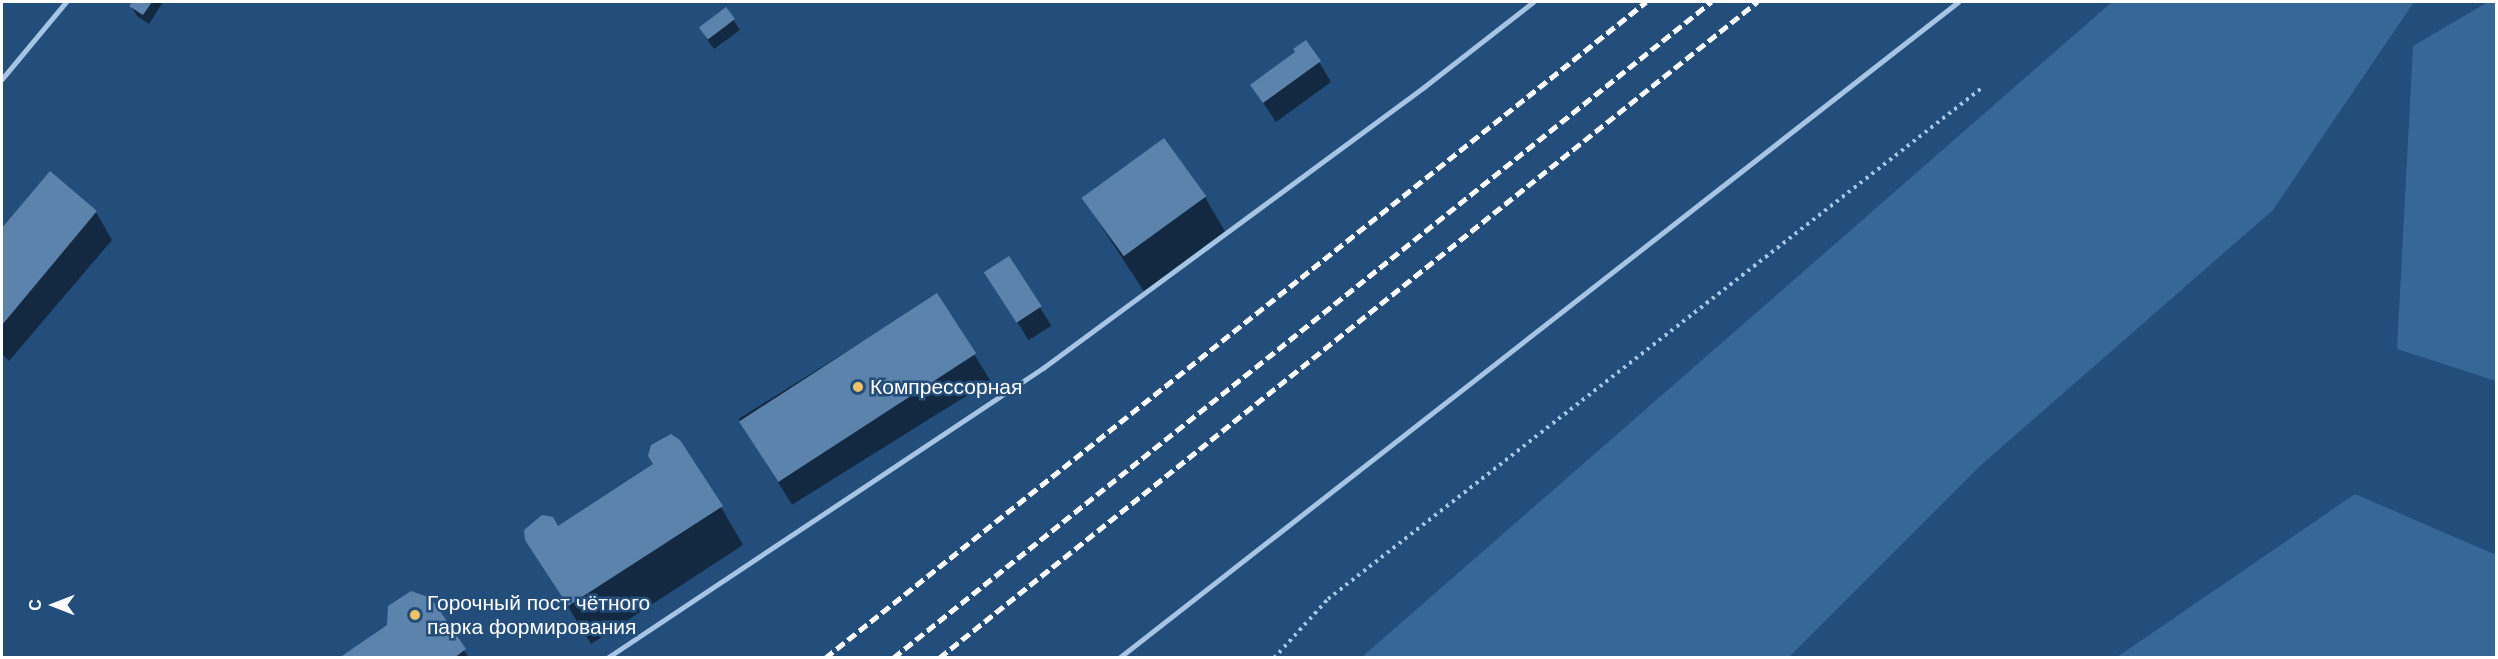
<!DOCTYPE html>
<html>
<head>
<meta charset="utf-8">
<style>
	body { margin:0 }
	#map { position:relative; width:2498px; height:659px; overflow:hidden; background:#234d7a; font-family:Arial,sans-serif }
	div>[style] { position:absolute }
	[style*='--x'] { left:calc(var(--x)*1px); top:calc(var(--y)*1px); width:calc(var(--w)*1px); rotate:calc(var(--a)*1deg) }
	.green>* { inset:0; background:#376797 }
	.shadow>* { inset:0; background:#0007; transform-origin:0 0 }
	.building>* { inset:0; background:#5c83ac; transform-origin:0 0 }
	.path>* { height:4px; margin-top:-2px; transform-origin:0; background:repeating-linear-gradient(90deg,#a6c5e4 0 3px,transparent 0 7.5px) }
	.lane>* { height:4.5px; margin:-2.25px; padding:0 2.25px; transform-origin:2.25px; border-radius:2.25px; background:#a6c5e4 }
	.rail>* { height:4.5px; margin-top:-2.25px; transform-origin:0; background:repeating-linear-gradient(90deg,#fff 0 10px,transparent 0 14.5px) }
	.dots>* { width:16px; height:16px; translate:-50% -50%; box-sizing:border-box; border:3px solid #234d7a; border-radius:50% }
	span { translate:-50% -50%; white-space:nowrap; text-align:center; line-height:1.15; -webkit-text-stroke:5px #234d7a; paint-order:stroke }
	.poi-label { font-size:21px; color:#fff }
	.left { translate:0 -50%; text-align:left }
	.frame { position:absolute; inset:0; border:3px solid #fff; pointer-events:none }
	.north { position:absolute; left:24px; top:575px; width:60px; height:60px; -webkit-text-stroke:4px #234d7a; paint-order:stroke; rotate:270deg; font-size:16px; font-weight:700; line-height:24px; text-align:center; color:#fff }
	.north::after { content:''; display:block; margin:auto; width:21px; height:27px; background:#fff; clip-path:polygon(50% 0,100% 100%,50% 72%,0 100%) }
</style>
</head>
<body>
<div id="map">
	<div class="green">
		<div style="clip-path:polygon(2112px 2px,2414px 2px,2273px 210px,1980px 466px,1789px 657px,1362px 657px)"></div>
		<div style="clip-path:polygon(2488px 2px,2496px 2px,2496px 381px,2397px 349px,2413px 46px)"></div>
		<div style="clip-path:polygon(2355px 494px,2496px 555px,2496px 657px,2117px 657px)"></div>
	</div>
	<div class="shadow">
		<div style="clip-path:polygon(134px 2px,163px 2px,149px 24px,137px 16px,131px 6px)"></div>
		<div style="clip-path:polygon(726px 9px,740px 30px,714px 49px,706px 38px)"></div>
		<div style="clip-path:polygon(1319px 62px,1331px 82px,1276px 122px,1252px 86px)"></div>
		<div style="clip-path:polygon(51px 173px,96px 212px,112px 240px,9px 361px,2px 354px,2px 230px)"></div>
		<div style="clip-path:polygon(1205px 197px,1227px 235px,1145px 293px,1083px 198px)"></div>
		<div style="left:1009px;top:258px;width:80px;height:27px;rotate:58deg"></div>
		<div style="left:937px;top:295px;width:101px;height:234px;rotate:58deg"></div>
		<div style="clip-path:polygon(721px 507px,743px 545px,591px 644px,527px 540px,558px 528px)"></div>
		<div style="clip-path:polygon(430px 599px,469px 658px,342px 658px,389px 626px)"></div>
	</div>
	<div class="building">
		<div style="clip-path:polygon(132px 2px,152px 2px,143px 15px,129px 6px)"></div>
		<div style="left:726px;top:7px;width:15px;height:34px;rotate:53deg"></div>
		<div style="clip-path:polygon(1306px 40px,1321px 61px,1263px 103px,1250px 85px,1295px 52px,1293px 49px)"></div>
		<div style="left:1164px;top:138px;width:72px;height:102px;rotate:54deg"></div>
		<div style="clip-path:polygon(50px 171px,97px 211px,2px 325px,2px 228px)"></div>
		<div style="left:1009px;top:256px;width:60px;height:30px;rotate:57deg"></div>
		<div style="left:937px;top:293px;width:72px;height:236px;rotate:57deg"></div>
		<div style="clip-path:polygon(671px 434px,680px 440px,723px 506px,568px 606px,525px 540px,524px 530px,542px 515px,553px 517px,558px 526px,653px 464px,648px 456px,651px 445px)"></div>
		<div style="clip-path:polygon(411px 591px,431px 598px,466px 649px,454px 658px,339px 658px,387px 625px,388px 606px)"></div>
	</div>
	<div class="path">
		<div style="--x:1274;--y:658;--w:80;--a:-47.5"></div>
		<div style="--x:1328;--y:599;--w:831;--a:-38.01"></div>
	</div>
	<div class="lane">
		<div style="--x:2;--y:79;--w:100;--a:-50.3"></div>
		<div style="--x:607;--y:658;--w:524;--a:-33.63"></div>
		<div style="--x:1043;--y:368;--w:473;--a:-36.4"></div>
		<div style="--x:1424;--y:87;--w:138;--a:-37.9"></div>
		<div style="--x:1119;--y:658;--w:1065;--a:-38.02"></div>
	</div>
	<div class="rail">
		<div style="--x:825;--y:658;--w:1051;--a:-38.63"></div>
		<div style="--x:893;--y:658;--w:1049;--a:-38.73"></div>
		<div style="--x:939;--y:658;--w:1049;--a:-38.73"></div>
	</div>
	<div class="dots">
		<div style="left:858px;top:387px;background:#efc269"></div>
		<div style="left:415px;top:615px;background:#efc269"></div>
	</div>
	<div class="poi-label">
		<span class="left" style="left:870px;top:387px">Компрессорная</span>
		<span class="left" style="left:427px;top:615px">Горочный пост чётного<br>парка формирования</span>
	</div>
	<div class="frame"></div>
	<div class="north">С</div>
</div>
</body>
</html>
